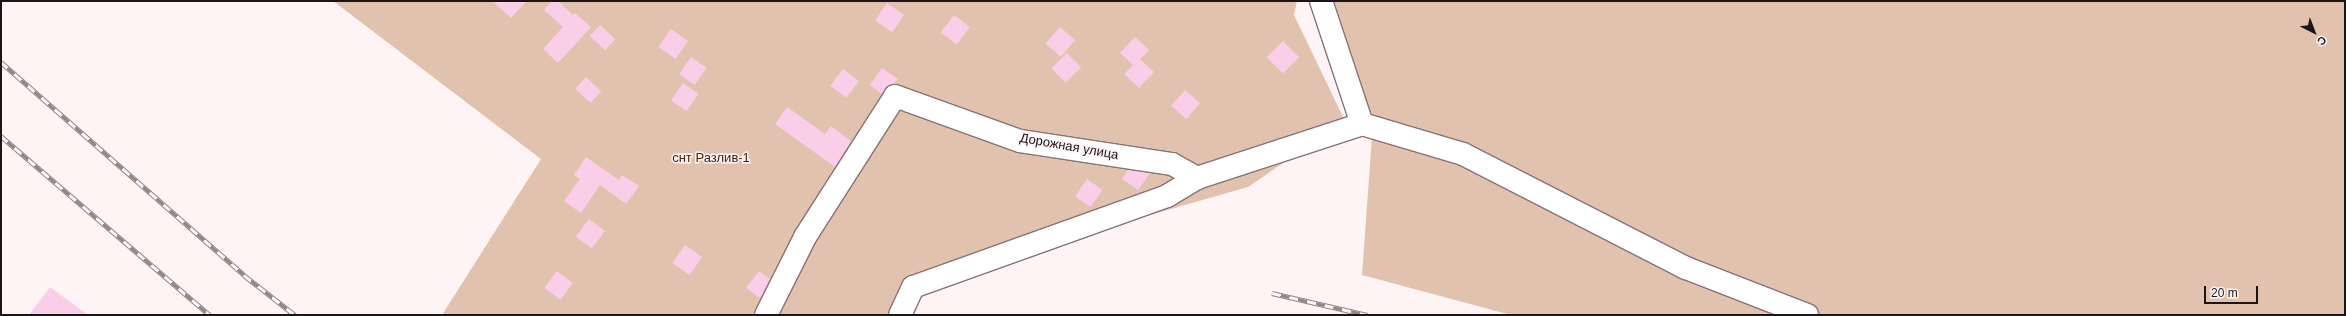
<!DOCTYPE html>
<html>
<head>
<meta charset="utf-8">
<style>
	body { margin:0 }
	#map { position:relative; width:2346px; height:316px; overflow:hidden; background:#fef4f6; font-family:Arial,sans-serif }
	div>[style] { position:absolute }
	[style*='--x'] { left:calc(var(--x)*1px); top:calc(var(--y)*1px); width:calc(var(--w)*1px); rotate:calc(var(--a)*1deg) }
	.green>* { inset:0; background:#e1c2ae }
	.building>* { inset:0; background:#facde8; transform-origin:0 0 }
	.roads { filter:drop-shadow(1px 0 #877275) drop-shadow(-1px 0 #877275) drop-shadow(0 1px #877275) drop-shadow(0 -1px #877275) }
	.minor>* { height:22px; margin:-11px; padding:0 11px; transform-origin:11px; border-radius:11px; background:#fff }
	.rail>* { height:4.5px; margin-top:-2.25px; transform-origin:0; background:repeating-linear-gradient(90deg,#fef4f6 0 9px,#8f8688 0 18px); box-sizing:border-box; border-block:1px solid #8f8688 }
	span { translate:-50% -50%; white-space:nowrap; text-align:center; line-height:1.15; -webkit-text-stroke:3px #fef4f6; paint-order:stroke }
	.street-label { font-size:13px; color:#1c1415 }
	.park-label { font-size:13px; color:#492201 }
	.frame { position:absolute; inset:0; border:2px solid #1c1415; pointer-events:none }
	.north { position:absolute; left:2294px; top:12px; width:40px; height:40px; -webkit-text-stroke:3px #fef4f6; paint-order:stroke; rotate:138deg; font-size:11px; font-weight:700; line-height:16px; text-align:center; color:#1c1415 }
	.north::after { content:''; display:block; margin:auto; width:14px; height:18px; background:#1c1415; clip-path:polygon(50% 0,100% 100%,50% 72%,0 100%) }
	.scale { position:absolute; left:2204px; top:286px; width:54px; height:18px; box-sizing:border-box; border:2px solid #1c1415; border-top:0; padding-left:5px; font-size:12px; line-height:14px; white-space:nowrap; color:#1c1415; -webkit-text-stroke:3px #fef4f6; paint-order:stroke }
</style>
</head>
<body>
<div id="map">
	<div class="green">
		<div style="clip-path:polygon(333px 1px,1297px 1px,1294px 15px,1345px 121px,1248px 187px,912px 283px,896px 315px,442px 315px,541px 159px)"></div>
		<div style="clip-path:polygon(1332px 1px,2345px 1px,2345px 315px,1511px 315px,1362px 275px,1372px 136px)"></div>
	</div>
	<div class="building">
		<div style="clip-path:polygon(492px 1px,527px 1px,511px 18px)"></div>
		<div style="clip-path:polygon(552px 1px,558px 1px,573px 15px,575px 13px,591px 27px,558px 63px,543px 49px,563px 27px,544px 10px)"></div>
		<div style="left:887px;top:3px;width:21px;height:21px;rotate:35deg"></div>
		<div style="left:954px;top:15px;width:20px;height:22px;rotate:37deg"></div>
		<div style="left:600px;top:25px;width:21px;height:15px;rotate:43deg"></div>
		<div style="left:1060px;top:27px;width:20px;height:22px;rotate:41deg"></div>
		<div style="left:671px;top:29px;width:21px;height:22px;rotate:35deg"></div>
		<div style="clip-path:polygon(1135px 37px,1149px 50px,1140px 59px,1154px 72px,1139px 88px,1124px 74px,1133px 65px,1120px 53px)"></div>
		<div style="left:1283px;top:41px;width:23px;height:23px;rotate:45deg"></div>
		<div style="left:1067px;top:53px;width:20px;height:22px;rotate:45deg"></div>
		<div style="left:691px;top:57px;width:19px;height:21px;rotate:35deg"></div>
		<div style="clip-path:polygon(882px 68px,898px 79px,882px 94px,870px 85px)"></div>
		<div style="left:843px;top:69px;width:20px;height:21px;rotate:37deg"></div>
		<div style="left:586px;top:77px;width:21px;height:16px;rotate:43deg"></div>
		<div style="left:683px;top:83px;width:19px;height:21px;rotate:35deg"></div>
		<div style="left:1185px;top:90px;width:20px;height:21px;rotate:41deg"></div>
		<div style="clip-path:polygon(787px 107px,825px 134px,831px 126px,851px 141px,835px 167px,775px 124px)"></div>
		<div style="clip-path:polygon(586px 157px,619px 180px,622px 175px,639px 186px,626px 204px,600px 185px,581px 213px,564px 201px,580px 179px,574px 175px)"></div>
		<div style="clip-path:polygon(1128px 170px,1150px 173px,1138px 190px,1122px 179px)"></div>
		<div style="left:1087px;top:179px;width:19px;height:21px;rotate:35deg"></div>
		<div style="left:589px;top:219px;width:20px;height:22px;rotate:37deg"></div>
		<div style="left:685px;top:245px;width:21px;height:22px;rotate:35deg"></div>
		<div style="left:557px;top:271px;width:20px;height:21px;rotate:37deg"></div>
		<div style="clip-path:polygon(759px 271px,770px 279px,760px 298px,746px 288px)"></div>
		<div style="clip-path:polygon(50px 287px,88px 315px,29px 315px)"></div>
	</div>
	<div class="roads">
		<div class="minor">
			<div style="--x:1362;--y:124;--w:105;--a:16.5"></div>
			<div style="--x:1463;--y:154;--w:250;--a:27.1"></div>
			<div style="--x:1686;--y:268;--w:130;--a:21.2"></div>
			<div style="--x:766;--y:315;--w:87;--a:-63.4"></div>
			<div style="--x:805;--y:237;--w:167;--a:-57.4"></div>
			<div style="--x:895;--y:96;--w:133;--a:19.8"></div>
			<div style="--x:1020;--y:141;--w:154;--a:8.6"></div>
			<div style="--x:1172;--y:164;--w:29;--a:29"></div>
			<div style="--x:1197;--y:178;--w:174;--a:-18.1"></div>
			<div style="--x:1362;--y:124;--w:130;--a:-108.4"></div>
			<div style="--x:900;--y:315;--w:31;--a:-65"></div>
			<div style="--x:913;--y:287;--w:270;--a:-19.7"></div>
			<div style="--x:1167;--y:196;--w:35;--a:-31"></div>
		</div>
	</div>
	<div class="rail">
		<div style="--x:1;--y:62;--w:323;--a:41.2"></div>
		<div style="--x:244;--y:275;--w:65;--a:38.1"></div>
		<div style="--x:1;--y:136;--w:275;--a:40.6"></div>
		<div style="--x:1272;--y:293;--w:98;--a:13"></div>
	</div>
	<div class="street-label">
		<span style="left:1069px;top:147px;rotate:10deg">Дорожная улица</span>
	</div>
	<div class="park-label">
		<span style="left:711px;top:158px">снт Разлив-1</span>
	</div>
	<div class="frame"></div>
	<div class="north">С</div>
	<div class="scale">20 m</div>
</div>
</body>
</html>
